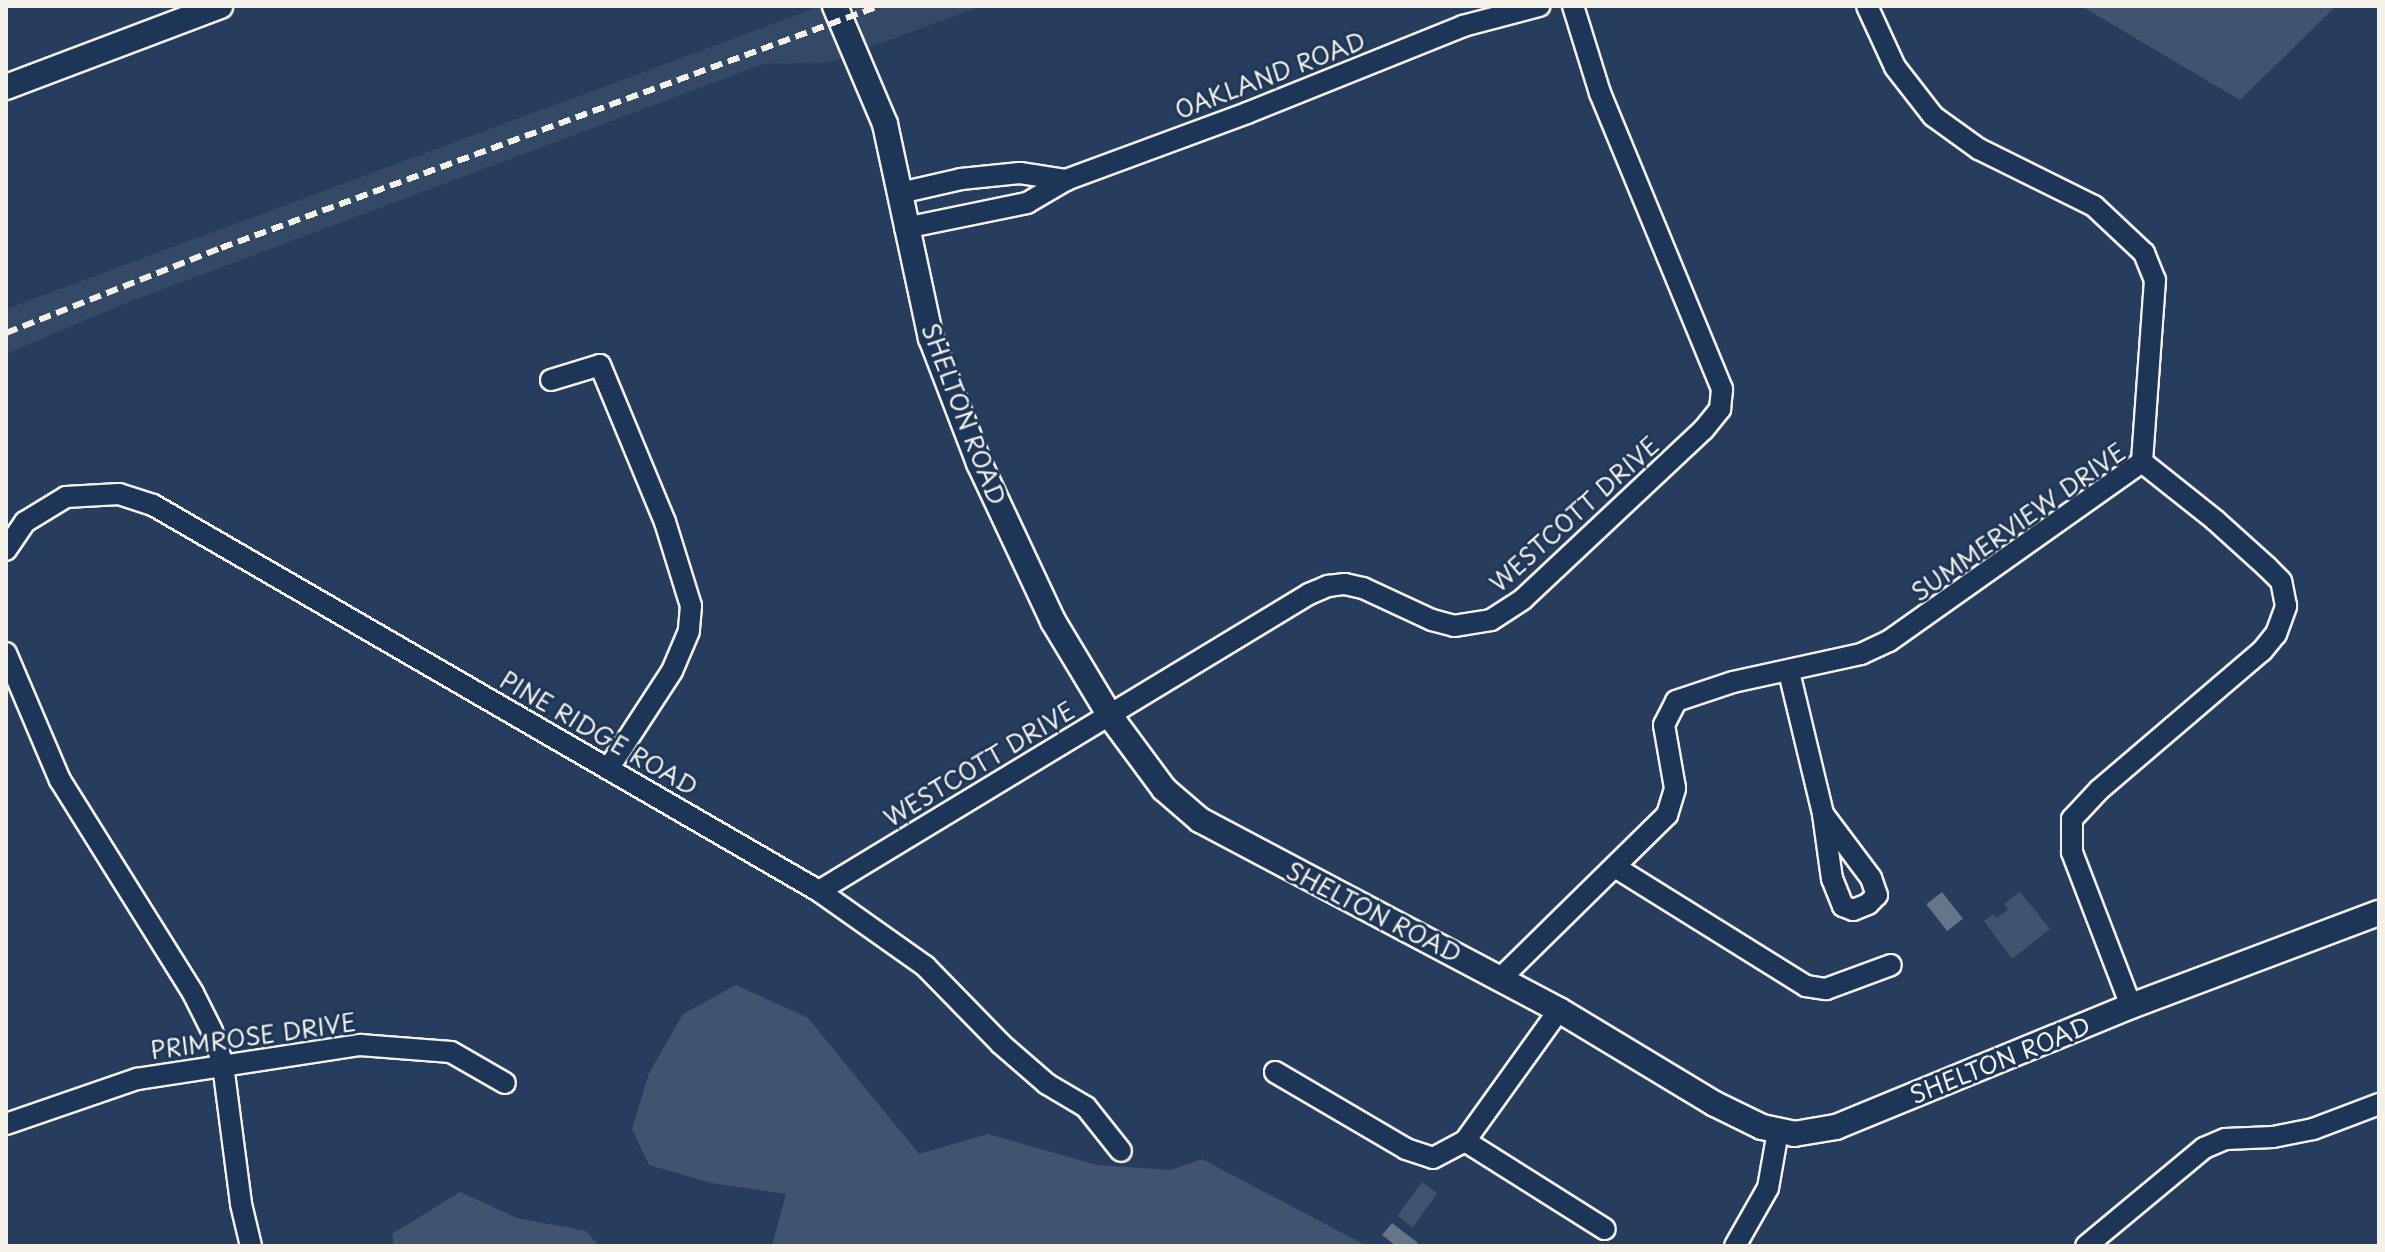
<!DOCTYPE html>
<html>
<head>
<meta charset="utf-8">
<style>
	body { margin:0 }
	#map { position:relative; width:2385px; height:1252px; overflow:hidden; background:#263d5d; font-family:"Playpen Sans",sans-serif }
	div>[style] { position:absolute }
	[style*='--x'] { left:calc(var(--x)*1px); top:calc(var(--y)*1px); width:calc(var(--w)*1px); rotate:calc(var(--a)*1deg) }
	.built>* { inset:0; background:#334966 }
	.green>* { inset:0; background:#40546f; transform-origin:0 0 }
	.water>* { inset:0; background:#677588; transform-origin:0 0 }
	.roads { filter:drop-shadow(2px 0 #f4f1e8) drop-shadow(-2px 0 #f4f1e8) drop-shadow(0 2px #f4f1e8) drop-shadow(0 -2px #f4f1e8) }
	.minor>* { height:20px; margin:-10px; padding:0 10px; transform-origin:10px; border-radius:10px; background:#1d3557 }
	.tertiary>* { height:24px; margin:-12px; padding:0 12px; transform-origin:12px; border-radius:12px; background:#1d3557 }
	.rail>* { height:6px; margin-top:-3px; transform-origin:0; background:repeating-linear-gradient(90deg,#f4f1e8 0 12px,transparent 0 18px) }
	span { translate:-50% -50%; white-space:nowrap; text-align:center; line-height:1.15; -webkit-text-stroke:6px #1d3557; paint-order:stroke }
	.street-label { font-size:24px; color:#f4f1e8 }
	.frame { position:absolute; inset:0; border:8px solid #f4f1e8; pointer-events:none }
</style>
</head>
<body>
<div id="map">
	<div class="built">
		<div style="clip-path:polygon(821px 6px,982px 6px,827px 63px,763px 64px,131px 301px,6px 354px,6px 309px)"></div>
	</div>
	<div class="green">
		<div style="clip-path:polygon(2081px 6px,2336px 6px,2240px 100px)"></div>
		<div style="clip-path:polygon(2020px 892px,2050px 929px,2012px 959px,1984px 921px,1993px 914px,1997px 918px,2008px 910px,2004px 904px)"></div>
		<div style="clip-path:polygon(736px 985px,808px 1018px,919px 1154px,988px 1134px,1097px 1165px,1171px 1170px,1202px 1159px,1367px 1246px,772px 1246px,786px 1194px,712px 1183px,649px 1165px,632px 1129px,649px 1073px,683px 1014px)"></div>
		<div style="left:1422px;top:1182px;width:19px;height:42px;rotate:36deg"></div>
		<div style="clip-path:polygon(460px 1192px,517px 1218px,586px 1231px,599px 1246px,394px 1246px,392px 1234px)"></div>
	</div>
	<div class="water">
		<div style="left:1942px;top:892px;width:34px;height:20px;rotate:52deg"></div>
		<div style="clip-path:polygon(1392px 1223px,1418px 1243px,1416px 1246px,1396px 1246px,1382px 1235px)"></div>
	</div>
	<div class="roads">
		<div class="minor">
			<div style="--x:1867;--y:6;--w:67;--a:65.3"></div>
			<div style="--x:1895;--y:67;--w:62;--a:52.2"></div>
			<div style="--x:1933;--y:116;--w:57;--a:35.7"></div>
			<div style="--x:1979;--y:149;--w:128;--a:26.4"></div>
			<div style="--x:2094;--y:206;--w:69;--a:43.2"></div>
			<div style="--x:2144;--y:253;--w:29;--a:68"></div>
			<div style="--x:2155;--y:280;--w:182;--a:94.1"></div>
			<div style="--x:900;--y:193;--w:63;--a:-12.9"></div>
			<div style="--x:961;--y:179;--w:59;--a:-5.8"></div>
			<div style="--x:1020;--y:173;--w:47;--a:8.7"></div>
			<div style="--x:905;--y:228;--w:125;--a:-11.6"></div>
			<div style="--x:1027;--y:203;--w:45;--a:-30.5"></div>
			<div style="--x:1066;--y:180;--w:193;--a:-20.3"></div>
			<div style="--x:1247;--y:113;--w:233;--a:-21.9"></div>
			<div style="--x:1463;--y:26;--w:79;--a:-14.7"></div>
			<div style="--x:551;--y:380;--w:51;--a:-17"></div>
			<div style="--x:600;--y:365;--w:170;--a:67.5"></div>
			<div style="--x:665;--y:522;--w:88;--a:72.8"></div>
			<div style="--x:691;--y:606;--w:25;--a:95"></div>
			<div style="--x:689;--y:631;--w:43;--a:113"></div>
			<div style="--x:672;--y:671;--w:117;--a:123.1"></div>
			<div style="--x:6;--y:550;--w:34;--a:-56"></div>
			<div style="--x:25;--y:522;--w:48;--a:-31.4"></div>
			<div style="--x:66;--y:497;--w:53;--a:-3.2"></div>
			<div style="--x:119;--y:494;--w:36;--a:18"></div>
			<div style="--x:153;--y:505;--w:770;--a:30.1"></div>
			<div style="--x:819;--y:891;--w:130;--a:35.3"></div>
			<div style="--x:925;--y:966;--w:109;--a:45.7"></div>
			<div style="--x:1001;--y:1044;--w:61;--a:41"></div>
			<div style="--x:1047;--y:1084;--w:45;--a:30.5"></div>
			<div style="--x:1086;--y:1107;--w:56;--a:51.5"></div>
			<div style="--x:6;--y:653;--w:138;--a:67"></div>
			<div style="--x:60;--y:780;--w:251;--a:58"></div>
			<div style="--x:193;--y:993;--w:42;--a:63.4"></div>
			<div style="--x:212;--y:1031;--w:36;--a:72"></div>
			<div style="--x:223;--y:1065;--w:140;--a:82.6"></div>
			<div style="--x:241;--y:1204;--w:43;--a:76.6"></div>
			<div style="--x:1789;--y:672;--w:146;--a:76.5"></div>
			<div style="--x:1823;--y:814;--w:80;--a:53.1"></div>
			<div style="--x:1871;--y:878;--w:18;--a:71"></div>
			<div style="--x:1877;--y:895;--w:13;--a:135"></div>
			<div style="--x:1868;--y:904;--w:16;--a:158"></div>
			<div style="--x:1853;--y:910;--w:11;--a:-158"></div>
			<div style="--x:1843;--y:906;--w:29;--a:-112"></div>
			<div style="--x:1832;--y:879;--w:66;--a:-97.9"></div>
			<div style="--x:1615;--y:867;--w:225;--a:31.9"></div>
			<div style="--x:1806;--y:986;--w:20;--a:9"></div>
			<div style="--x:1826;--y:989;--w:69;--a:-20.3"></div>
			<div style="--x:819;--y:891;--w:573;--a:-31.22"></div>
			<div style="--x:1309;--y:594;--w:21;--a:-23"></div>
			<div style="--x:1328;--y:586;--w:17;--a:-7"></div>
			<div style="--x:1345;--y:584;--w:18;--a:13"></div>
			<div style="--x:1363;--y:588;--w:76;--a:24.9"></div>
			<div style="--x:1432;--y:620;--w:23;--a:15"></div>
			<div style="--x:1454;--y:626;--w:37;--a:-9"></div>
			<div style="--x:1491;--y:620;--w:38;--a:-33"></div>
			<div style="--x:1523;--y:599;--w:248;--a:-43.2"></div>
			<div style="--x:1704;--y:429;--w:26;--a:-51"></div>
			<div style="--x:1720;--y:409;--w:20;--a:-84"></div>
			<div style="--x:1722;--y:389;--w:320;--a:-112.4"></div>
			<div style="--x:1600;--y:93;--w:91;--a:-107.2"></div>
			<div style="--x:1501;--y:978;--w:233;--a:-44.5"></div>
			<div style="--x:1667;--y:815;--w:28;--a:-73"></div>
			<div style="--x:1675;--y:788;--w:64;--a:-99.9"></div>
			<div style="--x:1664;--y:725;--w:27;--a:-63"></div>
			<div style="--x:1676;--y:701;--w:60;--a:-18.4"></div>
			<div style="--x:1733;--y:682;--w:131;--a:-12.3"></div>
			<div style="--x:1861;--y:654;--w:31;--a:-25"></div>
			<div style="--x:1889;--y:641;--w:310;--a:-35.3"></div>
			<div style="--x:2131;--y:1006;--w:165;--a:-111"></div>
			<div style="--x:2072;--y:852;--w:33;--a:-90"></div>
			<div style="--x:2072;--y:819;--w:40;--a:-47"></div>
			<div style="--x:2099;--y:790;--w:214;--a:-40.5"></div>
			<div style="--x:2262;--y:651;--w:22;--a:-51"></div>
			<div style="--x:2276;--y:634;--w:30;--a:-70"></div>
			<div style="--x:2286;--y:606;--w:25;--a:-101"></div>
			<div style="--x:2281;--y:581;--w:20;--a:-135"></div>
			<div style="--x:2267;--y:567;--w:70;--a:-137.9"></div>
			<div style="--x:2215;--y:520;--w:93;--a:-141.5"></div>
			<div style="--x:1275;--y:1072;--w:152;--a:30.4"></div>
			<div style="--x:1406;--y:1149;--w:28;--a:18"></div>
			<div style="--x:1433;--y:1158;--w:36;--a:-28"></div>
			<div style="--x:1465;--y:1141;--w:165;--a:32.2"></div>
			<div style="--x:6;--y:1124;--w:139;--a:-19"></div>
			<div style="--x:137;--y:1079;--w:226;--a:-8.7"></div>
			<div style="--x:360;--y:1045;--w:91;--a:4.4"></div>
			<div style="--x:451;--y:1052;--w:62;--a:29.9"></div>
			<div style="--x:1465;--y:1141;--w:161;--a:-54.3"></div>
			<div style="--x:1735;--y:1246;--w:67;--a:-60.4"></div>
			<div style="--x:1768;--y:1188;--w:58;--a:-80"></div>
			<div style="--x:2086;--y:1246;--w:153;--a:-39.7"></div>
			<div style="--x:2204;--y:1148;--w:23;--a:-23"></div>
			<div style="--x:2225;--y:1139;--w:48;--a:-2.4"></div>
			<div style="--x:2273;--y:1137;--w:41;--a:-11.3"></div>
			<div style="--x:2313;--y:1129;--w:71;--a:-20.7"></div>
		</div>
		<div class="tertiary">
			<div style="--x:835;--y:6;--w:128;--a:67"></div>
			<div style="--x:885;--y:124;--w:219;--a:77.9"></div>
			<div style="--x:931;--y:338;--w:134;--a:69"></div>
			<div style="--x:979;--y:463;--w:174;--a:64.9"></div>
			<div style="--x:1053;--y:621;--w:111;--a:59"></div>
			<div style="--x:1110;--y:716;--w:91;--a:53.5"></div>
			<div style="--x:1164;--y:789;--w:48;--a:40.7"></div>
			<div style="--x:1200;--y:820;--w:406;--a:27.9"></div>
			<div style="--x:1559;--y:1010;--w:182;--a:31.1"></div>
			<div style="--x:1715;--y:1104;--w:52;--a:26.1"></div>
			<div style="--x:1762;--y:1127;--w:33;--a:12"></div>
			<div style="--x:1794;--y:1134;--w:43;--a:-9.5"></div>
			<div style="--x:1836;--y:1127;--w:319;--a:-22.3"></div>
			<div style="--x:2131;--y:1006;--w:265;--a:-20.6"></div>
			<div style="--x:6;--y:87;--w:229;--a:-20.7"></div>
		</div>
	</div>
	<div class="rail">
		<div style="--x:6;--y:333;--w:231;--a:-21.6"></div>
		<div style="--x:221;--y:248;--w:701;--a:-20.19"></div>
	</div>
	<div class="street-label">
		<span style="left:1270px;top:75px;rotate:-21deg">OAKLAND ROAD</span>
		<span style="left:964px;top:414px;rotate:69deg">SHELTON ROAD</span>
		<span style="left:1574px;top:514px;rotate:-42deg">WESTCOTT DRIVE</span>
		<span style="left:2018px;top:522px;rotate:-35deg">SUMMERVIEW DRIVE</span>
		<span style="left:599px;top:733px;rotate:30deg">PINE RIDGE ROAD</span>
		<span style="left:979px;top:764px;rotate:-31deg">WESTCOTT DRIVE</span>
		<span style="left:1374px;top:912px;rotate:27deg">SHELTON ROAD</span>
		<span style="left:253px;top:1036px;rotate:-8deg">PRIMROSE DRIVE</span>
		<span style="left:2000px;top:1060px;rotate:-22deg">SHELTON ROAD</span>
	</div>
	<div class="frame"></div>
</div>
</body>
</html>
